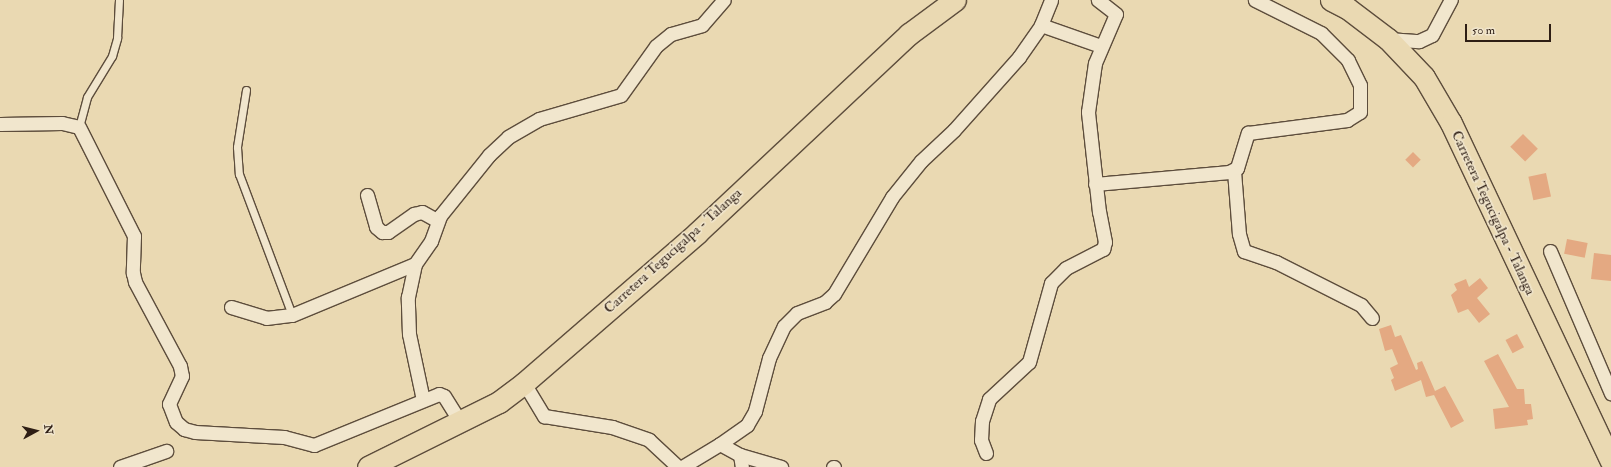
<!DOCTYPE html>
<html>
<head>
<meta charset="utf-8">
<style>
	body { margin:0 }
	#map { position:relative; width:1611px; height:467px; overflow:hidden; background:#ead9b2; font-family:"IM FELL Double Pica",serif }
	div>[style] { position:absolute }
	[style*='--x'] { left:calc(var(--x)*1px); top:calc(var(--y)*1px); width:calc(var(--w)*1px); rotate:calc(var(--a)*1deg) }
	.building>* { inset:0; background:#e4a982; transform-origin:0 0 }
	.roads { filter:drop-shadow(1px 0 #5d4d3c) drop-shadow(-1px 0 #5d4d3c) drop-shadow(0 1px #5d4d3c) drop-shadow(0 -1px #5d4d3c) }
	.lane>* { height:7px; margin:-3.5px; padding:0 3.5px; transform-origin:3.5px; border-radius:3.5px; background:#f1e6cd }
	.street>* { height:13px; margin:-6.5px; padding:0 6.5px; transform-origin:6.5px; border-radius:6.5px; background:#f1e6cd }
	.primary>* { height:21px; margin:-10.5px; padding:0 10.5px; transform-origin:10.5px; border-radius:10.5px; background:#ead9b2 }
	span { translate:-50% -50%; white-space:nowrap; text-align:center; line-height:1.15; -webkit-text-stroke:3px #f1e6cd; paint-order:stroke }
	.street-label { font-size:14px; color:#2e1e14 }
	.north { position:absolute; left:16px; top:411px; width:40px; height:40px; -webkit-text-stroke:3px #f1e6cd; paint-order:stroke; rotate:83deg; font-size:11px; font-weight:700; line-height:16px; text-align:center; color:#2e1e14 }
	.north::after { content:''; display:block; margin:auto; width:14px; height:18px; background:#2e1e14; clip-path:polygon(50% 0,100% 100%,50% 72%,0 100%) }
	.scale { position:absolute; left:1465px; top:24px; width:86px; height:18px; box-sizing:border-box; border:2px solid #2e1e14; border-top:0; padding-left:5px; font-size:12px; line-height:14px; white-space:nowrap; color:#2e1e14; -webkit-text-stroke:3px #f1e6cd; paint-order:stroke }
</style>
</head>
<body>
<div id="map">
	<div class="building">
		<div style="left:1523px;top:134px;width:21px;height:18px;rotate:45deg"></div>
		<div style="left:1413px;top:152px;width:11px;height:11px;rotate:45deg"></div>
		<div style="left:1546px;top:173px;width:24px;height:18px;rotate:78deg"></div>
		<div style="left:1567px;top:239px;width:21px;height:15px;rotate:11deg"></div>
		<div style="clip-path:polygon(1594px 253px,1611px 255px,1611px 281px,1591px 279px)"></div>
		<div style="clip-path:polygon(1480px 278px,1488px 288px,1477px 298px,1490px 314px,1479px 323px,1468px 309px,1458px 313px,1451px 295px,1457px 290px,1454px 284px,1466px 279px,1469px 287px)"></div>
		<div style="clip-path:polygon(1391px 325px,1395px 337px,1401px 335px,1416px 370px,1418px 369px,1417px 363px,1422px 361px,1435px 391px,1445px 386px,1464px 421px,1451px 428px,1434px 395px,1426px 397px,1421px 380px,1395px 391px,1391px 380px,1394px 378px,1390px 368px,1398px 364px,1392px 349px,1385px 351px,1379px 329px)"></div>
		<div style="left:1517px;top:334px;width:15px;height:13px;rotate:62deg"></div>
		<div style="clip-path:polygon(1498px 354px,1517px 389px,1524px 389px,1525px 404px,1531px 404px,1533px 419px,1527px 420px,1528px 425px,1495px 429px,1493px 409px,1509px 407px,1484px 361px)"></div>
	</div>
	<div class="roads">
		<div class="lane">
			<div style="--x:246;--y:90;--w:58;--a:99"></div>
			<div style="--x:237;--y:147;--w:27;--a:86"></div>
			<div style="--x:239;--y:174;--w:151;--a:69.4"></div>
			<div style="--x:79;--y:127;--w:31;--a:-75"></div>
			<div style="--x:87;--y:97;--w:48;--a:-58.6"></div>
			<div style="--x:112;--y:56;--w:19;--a:-74"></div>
			<div style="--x:117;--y:38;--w:38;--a:-87"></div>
		</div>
		<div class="street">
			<div style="--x:1041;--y:25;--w:64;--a:19.3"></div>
			<div style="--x:1388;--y:39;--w:31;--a:4"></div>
			<div style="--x:1419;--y:41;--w:14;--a:-25"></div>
			<div style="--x:1432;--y:35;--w:40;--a:-62"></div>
			<div style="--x:0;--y:124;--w:62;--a:-0.9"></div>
			<div style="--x:62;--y:123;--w:17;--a:13"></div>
			<div style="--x:79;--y:127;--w:122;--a:63.2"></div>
			<div style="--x:134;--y:236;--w:37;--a:92"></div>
			<div style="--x:133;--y:273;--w:9;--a:77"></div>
			<div style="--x:135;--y:282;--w:95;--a:61.8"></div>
			<div style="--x:180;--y:366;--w:10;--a:79"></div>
			<div style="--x:182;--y:376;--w:31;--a:115"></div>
			<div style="--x:169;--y:404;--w:19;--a:69"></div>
			<div style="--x:176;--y:422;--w:11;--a:41"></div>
			<div style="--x:184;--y:429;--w:11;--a:15"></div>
			<div style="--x:195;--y:432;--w:89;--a:3.2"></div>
			<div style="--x:284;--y:437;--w:31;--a:15"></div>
			<div style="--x:314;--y:445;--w:135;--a:-22.2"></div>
			<div style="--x:439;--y:394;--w:5;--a:22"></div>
			<div style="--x:444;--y:396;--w:31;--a:58"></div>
			<div style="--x:1234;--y:171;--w:63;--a:85.5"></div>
			<div style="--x:1239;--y:234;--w:18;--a:74"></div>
			<div style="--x:1244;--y:251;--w:34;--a:19"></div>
			<div style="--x:1276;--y:262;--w:95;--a:26.8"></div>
			<div style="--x:1361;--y:305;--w:17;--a:50"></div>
			<div style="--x:1095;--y:184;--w:135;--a:-5.1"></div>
			<div style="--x:1229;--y:172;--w:9;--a:-27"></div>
			<div style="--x:1237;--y:168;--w:37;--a:-73"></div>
			<div style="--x:1248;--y:133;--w:100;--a:-7.5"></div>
			<div style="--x:1347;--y:120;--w:15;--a:-32"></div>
			<div style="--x:1360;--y:112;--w:27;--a:-90"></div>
			<div style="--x:1360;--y:85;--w:28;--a:-116"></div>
			<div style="--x:1348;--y:60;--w:38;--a:-135"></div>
			<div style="--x:1321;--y:33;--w:74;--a:-153.4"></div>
			<div style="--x:367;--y:195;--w:33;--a:74"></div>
			<div style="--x:376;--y:227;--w:8;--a:40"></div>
			<div style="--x:382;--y:232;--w:6;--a:0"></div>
			<div style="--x:388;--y:232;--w:32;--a:-35"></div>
			<div style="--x:414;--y:214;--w:8;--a:-14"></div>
			<div style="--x:422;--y:212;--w:18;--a:29"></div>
			<div style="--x:1550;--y:251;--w:155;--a:66.8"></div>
			<div style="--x:231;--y:307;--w:37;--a:17"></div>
			<div style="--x:266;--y:318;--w:26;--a:-7"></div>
			<div style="--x:292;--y:315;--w:133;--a:-22.5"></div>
			<div style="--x:524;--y:383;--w:39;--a:59"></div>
			<div style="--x:544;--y:416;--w:69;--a:9.2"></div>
			<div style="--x:612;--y:427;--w:39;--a:19"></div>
			<div style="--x:649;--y:440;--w:40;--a:43"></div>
			<div style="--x:423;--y:400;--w:67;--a:-102"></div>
			<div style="--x:409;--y:334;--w:37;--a:-92"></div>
			<div style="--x:408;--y:297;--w:34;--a:-78"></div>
			<div style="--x:415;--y:264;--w:28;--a:-55"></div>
			<div style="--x:431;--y:241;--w:27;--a:-70"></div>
			<div style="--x:440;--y:216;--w:78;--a:-51.2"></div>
			<div style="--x:489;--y:155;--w:26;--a:-43"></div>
			<div style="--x:508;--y:137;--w:36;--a:-30"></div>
			<div style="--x:539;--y:119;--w:85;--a:-16.3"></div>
			<div style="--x:621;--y:95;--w:60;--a:-54.5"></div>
			<div style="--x:656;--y:46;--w:19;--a:-39"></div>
			<div style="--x:671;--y:34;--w:32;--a:-16"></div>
			<div style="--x:702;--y:25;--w:33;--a:-49"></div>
			<div style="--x:720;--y:444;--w:33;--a:-35"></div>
			<div style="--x:747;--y:425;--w:16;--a:-60"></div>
			<div style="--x:755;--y:411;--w:55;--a:-75.2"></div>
			<div style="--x:769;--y:358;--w:35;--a:-65"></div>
			<div style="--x:784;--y:326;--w:18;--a:-45"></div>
			<div style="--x:797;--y:313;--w:30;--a:-21"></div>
			<div style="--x:825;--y:302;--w:12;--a:-42"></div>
			<div style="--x:834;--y:294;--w:113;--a:-59.1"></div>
			<div style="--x:892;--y:197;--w:46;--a:-51.1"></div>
			<div style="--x:921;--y:161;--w:45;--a:-43.2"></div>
			<div style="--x:954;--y:130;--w:98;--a:-48.3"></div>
			<div style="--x:1019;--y:57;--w:39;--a:-55"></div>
			<div style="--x:1041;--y:25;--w:27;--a:-68"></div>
			<div style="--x:986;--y:453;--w:14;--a:-111"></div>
			<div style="--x:981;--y:440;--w:19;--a:-87"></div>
			<div style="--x:982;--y:421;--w:23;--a:-72"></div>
			<div style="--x:989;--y:399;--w:54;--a:-42.8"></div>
			<div style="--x:1029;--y:362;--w:82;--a:-74.4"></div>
			<div style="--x:1051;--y:283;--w:21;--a:-45"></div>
			<div style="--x:1066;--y:268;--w:42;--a:-27.2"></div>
			<div style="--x:1103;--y:249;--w:7;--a:-74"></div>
			<div style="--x:1105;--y:242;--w:31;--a:-101"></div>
			<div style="--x:1099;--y:212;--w:101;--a:-96.3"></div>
			<div style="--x:1088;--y:112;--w:49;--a:-81.9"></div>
			<div style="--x:1095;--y:63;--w:53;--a:-66.8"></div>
			<div style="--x:1116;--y:14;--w:23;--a:-142"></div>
			<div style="--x:740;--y:455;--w:12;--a:81"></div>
			<div style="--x:120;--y:467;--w:49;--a:-19.2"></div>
			<div style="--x:682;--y:467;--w:44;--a:-31.2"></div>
			<div style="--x:720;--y:444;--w:23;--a:29"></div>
			<div style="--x:740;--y:455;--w:43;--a:16.3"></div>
			<div style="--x:833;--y:467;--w:1;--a:0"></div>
		</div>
		<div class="primary">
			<div style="--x:1331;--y:0;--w:18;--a:27"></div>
			<div style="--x:1347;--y:8;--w:51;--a:37.1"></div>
			<div style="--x:1388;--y:39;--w:52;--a:46.5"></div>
			<div style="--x:1424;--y:77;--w:53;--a:59.6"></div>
			<div style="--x:1451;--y:123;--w:374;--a:64.7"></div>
			<div style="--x:368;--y:467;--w:146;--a:-26.4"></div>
			<div style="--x:499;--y:402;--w:31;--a:-37"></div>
			<div style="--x:524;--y:383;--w:229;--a:-40.9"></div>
			<div style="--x:697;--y:233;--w:291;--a:-43.2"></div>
			<div style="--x:909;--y:34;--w:57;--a:-36.5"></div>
		</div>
	</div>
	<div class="street-label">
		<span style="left:1493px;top:213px;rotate:65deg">Carretera Tegucigalpa - Talanga</span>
		<span style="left:673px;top:251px;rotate:-42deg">Carretera Tegucigalpa - Talanga</span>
	</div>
	<div class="north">N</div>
	<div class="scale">50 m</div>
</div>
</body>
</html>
